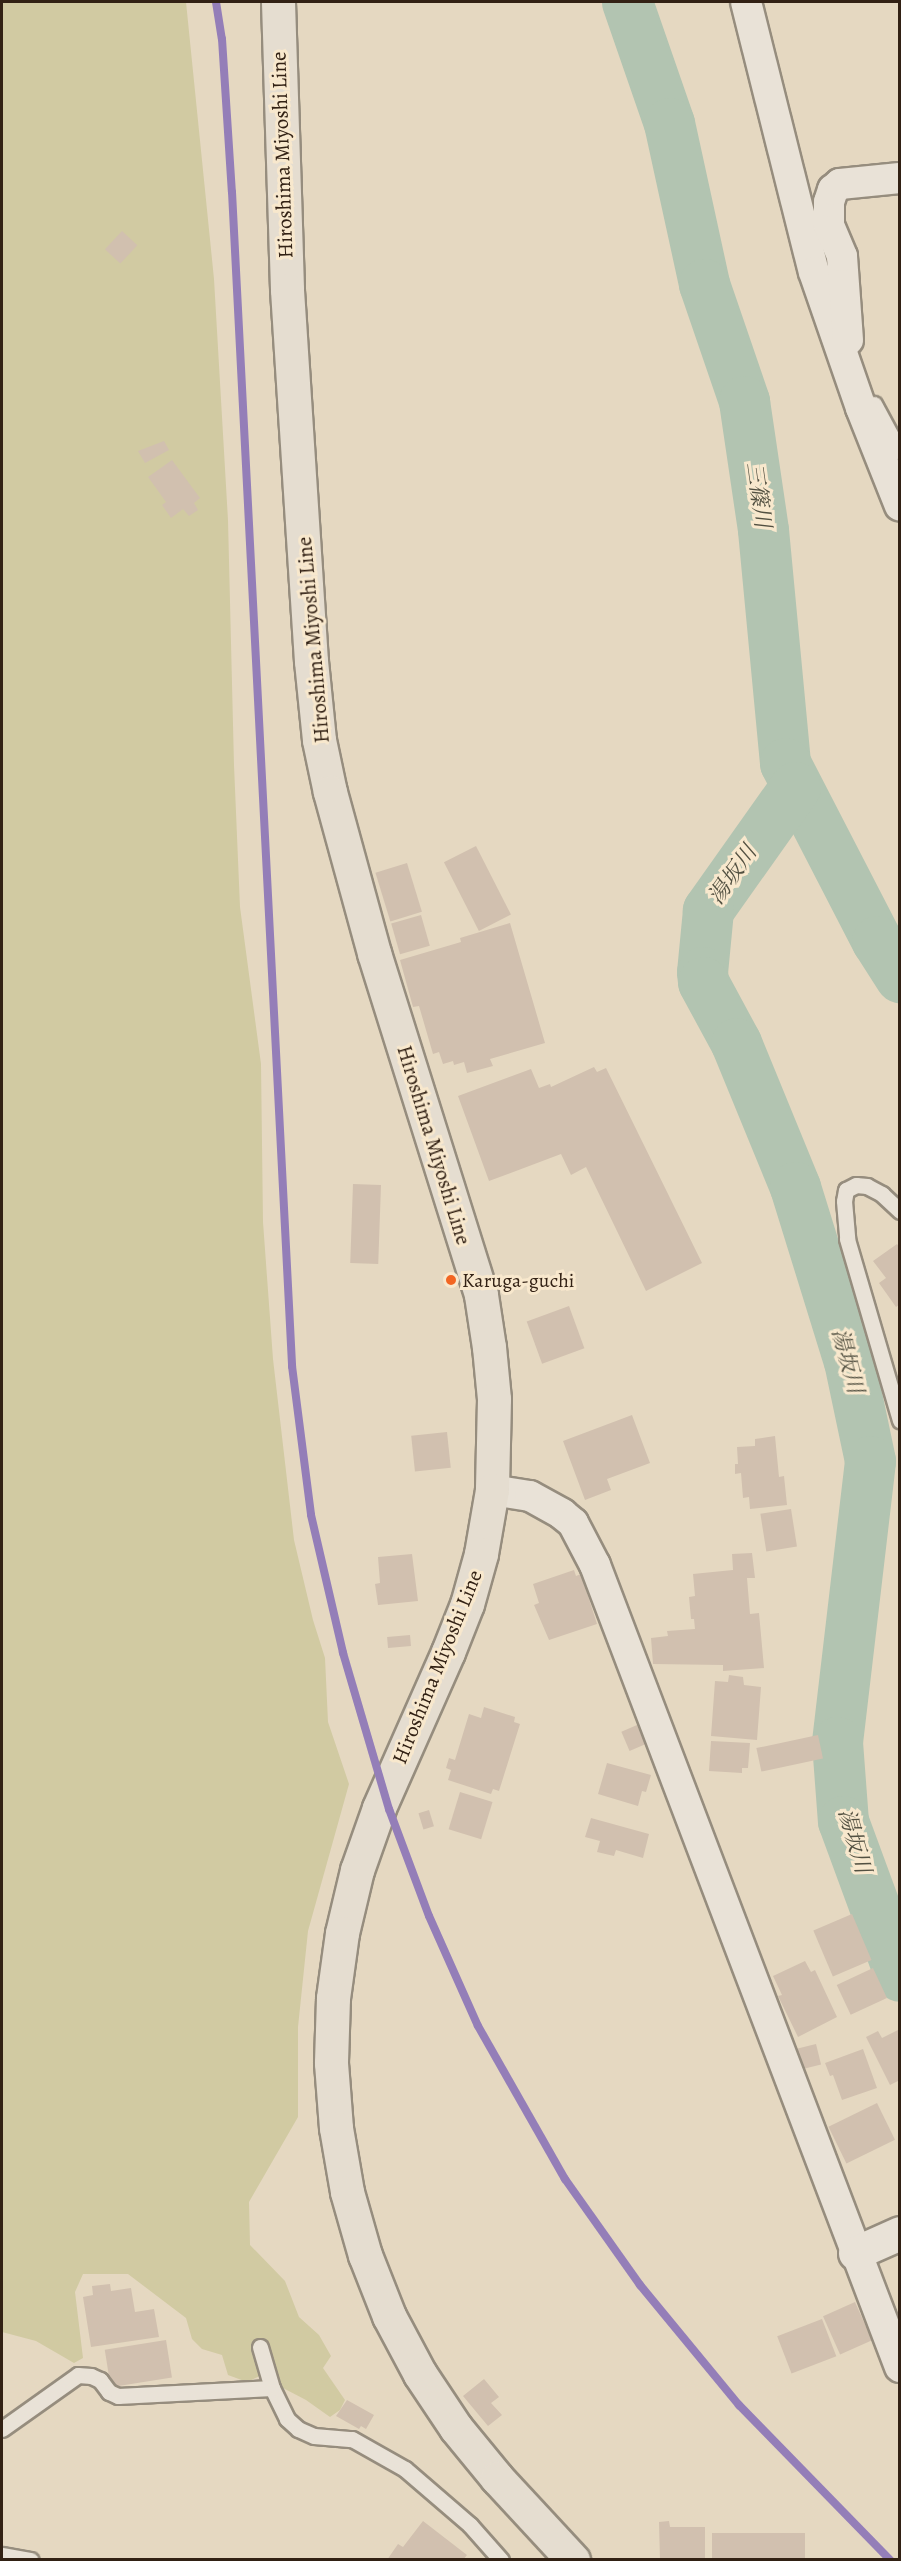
<!DOCTYPE html>
<html>
<head>
<meta charset="utf-8">
<style>
	body { margin:0 }
	#map { position:relative; width:901px; height:2561px; overflow:hidden; background:#e5d8c1; font-family:Alegreya,"Noto Serif JP",serif }
	div>[style] { position:absolute }
	[style*='--x'] { left:calc(var(--x)*1px); top:calc(var(--y)*1px); width:calc(var(--w)*1px); rotate:calc(var(--a)*1deg) }
	.green>* { inset:0; background:#d1caa2 }
	.river>* { height:51px; margin:-25.5px; padding:0 25.5px; transform-origin:25.5px; border-radius:25.5px; background:#b2c4b1 }
	.building>* { inset:0; background:#d1c0af; transform-origin:0 0 }
	.roads { filter:drop-shadow(2px 0 #968d7e) drop-shadow(-2px 0 #968d7e) drop-shadow(0 2px #968d7e) drop-shadow(0 -2px #968d7e) }
	.service>* { height:15px; margin:-7.5px; padding:0 7.5px; transform-origin:7.5px; border-radius:7.5px; background:#e9e2d7 }
	.minor>* { height:30px; margin:-15px; padding:0 15px; transform-origin:15px; border-radius:15px; background:#e9e2d7 }
	.tertiary>* { height:33px; margin:-16.5px; padding:0 16.5px; transform-origin:16.5px; border-radius:16.5px; background:#e9e2d7 }
	.primary>* { height:33px; margin:-16.5px; padding:0 16.5px; transform-origin:16.5px; border-radius:16.5px; background:#e5ddd0 }
	.rail-1>* { height:8px; margin:-4px; padding:0 4px; transform-origin:4px; border-radius:4px; background:#947eb8 }
	.dots>* { width:16px; height:16px; translate:-50% -50%; box-sizing:border-box; border:3px solid #f8e8cd; border-radius:50% }
	span { translate:-50% -50%; white-space:nowrap; text-align:center; line-height:1.15; -webkit-text-stroke:6px #f8e8cd; paint-order:stroke }
	.bus-label { font-size:20px; color:#322114 }
	.left { translate:0 -50%; text-align:left }
	.street-label { font-size:21px; color:#322114 }
	.water-label { font-size:22px; color:#525041; font-style:italic }
	.frame { position:absolute; inset:0; border:3px solid #322114; pointer-events:none }
</style>
</head>
<body>
<div id="map">
	<div class="green">
		<div style="clip-path:polygon(2px 2px,186px 2px,214px 279px,228px 520px,234px 765px,240px 907px,261px 1064px,263px 1222px,273px 1359px,294px 1540px,313px 1620px,325px 1658px,328px 1722px,349px 1784px,308px 1931px,298px 2027px,298px 2117px,249px 2202px,250px 2245px,285px 2281px,299px 2317px,319px 2335px,331px 2356px,323px 2368px,345px 2400px,340px 2410px,330px 2417px,306px 2400px,283px 2388px,266px 2373px,247px 2382px,228px 2375px,222px 2355px,202px 2349px,192px 2339px,186px 2318px,128px 2274px,83px 2274px,75px 2292px,83px 2358px,74px 2363px,36px 2341px,2px 2332px)"></div>
	</div>
	<div class="river">
		<div style="--x:627;--y:2;--w:128;--a:70.9"></div>
		<div style="--x:669;--y:123;--w:165;--a:77.7"></div>
		<div style="--x:704;--y:284;--w:124;--a:71.1"></div>
		<div style="--x:744;--y:401;--w:130;--a:81.6"></div>
		<div style="--x:763;--y:530;--w:234;--a:84.6"></div>
		<div style="--x:785;--y:763;--w:200;--a:62.7"></div>
		<div style="--x:877;--y:941;--w:43;--a:57.4"></div>
		<div style="--x:795;--y:787;--w:151;--a:125.3"></div>
		<div style="--x:708;--y:910;--w:62;--a:95.5"></div>
		<div style="--x:702;--y:972;--w:10;--a:84"></div>
		<div style="--x:703;--y:982;--w:69;--a:61.6"></div>
		<div style="--x:736;--y:1043;--w:156;--a:67.7"></div>
		<div style="--x:795;--y:1187;--w:182;--a:72.8"></div>
		<div style="--x:849;--y:1361;--w:102;--a:78.1"></div>
		<div style="--x:870;--y:1461;--w:283;--a:96.7"></div>
		<div style="--x:837;--y:1742;--w:79;--a:85.7"></div>
		<div style="--x:843;--y:1821;--w:165;--a:69.8"></div>
	</div>
	<div class="building">
		<div style="left:122px;top:231px;width:21px;height:25px;rotate:43deg"></div>
		<div style="clip-path:polygon(164px 441px,169px 450px,145px 463px,138px 451px)"></div>
		<div style="clip-path:polygon(172px 460px,200px 498px,194px 503px,198px 510px,189px 516px,183px 509px,171px 518px,162px 505px,166px 502px,148px 477px)"></div>
		<div style="left:476px;top:846px;width:77px;height:36px;rotate:63deg"></div>
		<div style="left:407px;top:863px;width:51px;height:33px;rotate:73deg"></div>
		<div style="left:421px;top:915px;width:32px;height:31px;rotate:74deg"></div>
		<div style="clip-path:polygon(510px 923px,545px 1043px,490px 1059px,493px 1066px,467px 1073px,464px 1062px,454px 1065px,453px 1061px,443px 1064px,439px 1052px,433px 1054px,419px 1006px,413px 1007px,400px 960px,461px 942px,460px 938px)"></div>
		<div style="clip-path:polygon(594px 1067px,597px 1072px,606px 1068px,702px 1263px,646px 1291px,586px 1167px,571px 1175px,561px 1154px,489px 1181px,458px 1096px,531px 1069px,539px 1088px,550px 1084px,551px 1087px)"></div>
		<div style="left:353px;top:1184px;width:28px;height:79px;rotate:2deg"></div>
		<div style="clip-path:polygon(897px 1244px,900px 1248px,900px 1304px,896px 1307px,879px 1283px,886px 1278px,873px 1261px)"></div>
		<div style="left:569px;top:1306px;width:45px;height:45px;rotate:70deg"></div>
		<div style="clip-path:polygon(632px 1415px,650px 1463px,607px 1479px,611px 1490px,585px 1500px,563px 1441px)"></div>
		<div style="left:447px;top:1432px;width:36px;height:36px;rotate:84deg"></div>
		<div style="clip-path:polygon(775px 1436px,779px 1477px,784px 1476px,787px 1505px,750px 1509px,749px 1497px,743px 1498px,741px 1473px,735px 1474px,735px 1464px,738px 1464px,737px 1447px,755px 1446px,755px 1439px)"></div>
		<div style="left:791px;top:1509px;width:38px;height:31px;rotate:81deg"></div>
		<div style="clip-path:polygon(752px 1553px,755px 1578px,747px 1578px,750px 1614px,759px 1613px,764px 1668px,723px 1671px,723px 1665px,653px 1664px,651px 1638px,668px 1636px,667px 1631px,695px 1629px,694px 1619px,691px 1619px,689px 1597px,695px 1596px,693px 1574px,733px 1570px,732px 1554px)"></div>
		<div style="clip-path:polygon(412px 1554px,418px 1601px,378px 1605px,375px 1584px,380px 1583px,378px 1557px)"></div>
		<div style="clip-path:polygon(574px 1570px,576px 1576px,581px 1574px,597px 1624px,549px 1640px,534px 1605px,539px 1603px,533px 1584px)"></div>
		<div style="left:410px;top:1635px;width:11px;height:23px;rotate:85deg"></div>
		<div style="clip-path:polygon(729px 1675px,743px 1677px,744px 1685px,761px 1687px,757px 1740px,711px 1736px,715px 1681px,728px 1682px)"></div>
		<div style="clip-path:polygon(484px 1707px,515px 1717px,514px 1722px,520px 1724px,499px 1791px,493px 1789px,491px 1794px,448px 1780px,451px 1770px,446px 1768px,449px 1758px,455px 1760px,469px 1714px,481px 1718px)"></div>
		<div style="left:637px;top:1725px;width:21px;height:17px;rotate:67deg"></div>
		<div style="left:818px;top:1735px;width:24px;height:63px;rotate:78deg"></div>
		<div style="clip-path:polygon(711px 1741px,750px 1743px,748px 1768px,742px 1768px,742px 1773px,709px 1771px)"></div>
		<div style="clip-path:polygon(607px 1763px,651px 1775px,646px 1792px,642px 1791px,638px 1806px,598px 1794px)"></div>
		<div style="left:460px;top:1792px;width:34px;height:39px;rotate:17deg"></div>
		<div style="left:429px;top:1810px;width:17px;height:11px;rotate:73deg"></div>
		<div style="clip-path:polygon(591px 1818px,649px 1834px,643px 1858px,616px 1850px,614px 1856px,597px 1852px,600px 1841px,585px 1837px)"></div>
		<div style="left:852px;top:1914px;width:50px;height:42px;rotate:67deg"></div>
		<div style="clip-path:polygon(805px 1961px,811px 1972px,815px 1970px,837px 2017px,798px 2037px,778px 1996px,782px 1995px,773px 1976px)"></div>
		<div style="left:873px;top:1968px;width:33px;height:40px;rotate:65deg"></div>
		<div style="clip-path:polygon(900px 2029px,900px 2080px,890px 2085px,866px 2037px,878px 2031px,882px 2038px)"></div>
		<div style="left:816px;top:2044px;width:21px;height:24px;rotate:76deg"></div>
		<div style="clip-path:polygon(863px 2049px,877px 2088px,842px 2100px,833px 2075px,830px 2076px,825px 2063px)"></div>
		<div style="left:877px;top:2103px;width:41px;height:54px;rotate:64deg"></div>
		<div style="clip-path:polygon(110px 2284px,111px 2291px,131px 2288px,135px 2312px,154px 2309px,159px 2337px,91px 2347px,83px 2297px,93px 2295px,92px 2286px)"></div>
		<div style="left:855px;top:2302px;width:42px;height:35px;rotate:66deg"></div>
		<div style="left:822px;top:2319px;width:40px;height:48px;rotate:69deg"></div>
		<div style="left:166px;top:2340px;width:38px;height:62px;rotate:81deg"></div>
		<div style="clip-path:polygon(484px 2379px,499px 2397px,491px 2403px,502px 2415px,488px 2426px,463px 2396px)"></div>
		<div style="clip-path:polygon(347px 2400px,374px 2415px,366px 2429px,361px 2426px,359px 2429px,336px 2416px)"></div>
		<div style="clip-path:polygon(423px 2521px,467px 2555px,463px 2560px,387px 2560px,398px 2544px,403px 2547px)"></div>
		<div style="clip-path:polygon(669px 2521px,670px 2527px,705px 2527px,705px 2560px,660px 2560px,659px 2522px)"></div>
		<div style="left:712px;top:2533px;width:93px;height:27px"></div>
	</div>
	<div class="roads">
		<div class="service">
			<div style="--x:874;--y:404;--w:55;--a:61.6"></div>
			<div style="--x:900;--y:1211;--w:25;--a:-137"></div>
			<div style="--x:882;--y:1194;--w:17;--a:-152"></div>
			<div style="--x:867;--y:1186;--w:11;--a:-175"></div>
			<div style="--x:856;--y:1185;--w:11;--a:153"></div>
			<div style="--x:846;--y:1190;--w:11;--a:100"></div>
			<div style="--x:844;--y:1201;--w:38;--a:85"></div>
			<div style="--x:847;--y:1239;--w:189;--a:73.7"></div>
			<div style="--x:260;--y:2347;--w:43;--a:73.7"></div>
			<div style="--x:272;--y:2388;--w:34;--a:64"></div>
			<div style="--x:287;--y:2419;--w:15;--a:42"></div>
			<div style="--x:298;--y:2429;--w:17;--a:24"></div>
			<div style="--x:314;--y:2436;--w:38;--a:5"></div>
			<div style="--x:352;--y:2439;--w:61;--a:29.5"></div>
			<div style="--x:405;--y:2469;--w:86;--a:40.7"></div>
			<div style="--x:470;--y:2525;--w:47;--a:48.5"></div>
			<div style="--x:2;--y:2429;--w:93;--a:-35.4"></div>
			<div style="--x:78;--y:2375;--w:13;--a:4"></div>
			<div style="--x:91;--y:2376;--w:10;--a:24"></div>
			<div style="--x:100;--y:2380;--w:15;--a:53"></div>
			<div style="--x:109;--y:2392;--w:10;--a:24"></div>
			<div style="--x:118;--y:2396;--w:154;--a:-3"></div>
			<div style="--x:2;--y:2555;--w:29;--a:10"></div>
		</div>
		<div class="minor">
			<div style="--x:746;--y:2;--w:278;--a:75.9"></div>
			<div style="--x:814;--y:272;--w:144;--a:70.9"></div>
			<div style="--x:861;--y:408;--w:105;--a:68.3"></div>
			<div style="--x:848;--y:340;--w:84;--a:-94.1"></div>
			<div style="--x:842;--y:256;--w:34;--a:-113"></div>
			<div style="--x:829;--y:225;--w:23;--a:-90"></div>
			<div style="--x:829;--y:202;--w:13;--a:-72"></div>
			<div style="--x:833;--y:190;--w:9;--a:-41"></div>
			<div style="--x:840;--y:184;--w:60;--a:-5.7"></div>
			<div style="--x:492;--y:1490;--w:38;--a:9"></div>
			<div style="--x:530;--y:1496;--w:37;--a:29"></div>
			<div style="--x:562;--y:1514;--w:14;--a:39"></div>
			<div style="--x:573;--y:1523;--w:47;--a:62.4"></div>
			<div style="--x:595;--y:1565;--w:858;--a:69.18"></div>
		</div>
		<div class="tertiary">
			<div style="--x:855;--y:2253;--w:49;--a:-24"></div>
		</div>
		<div class="primary">
			<div style="--x:278;--y:2;--w:288;--a:88.2"></div>
			<div style="--x:287;--y:290;--w:372;--a:86.3"></div>
			<div style="--x:311;--y:661;--w:79;--a:84.2"></div>
			<div style="--x:319;--y:740;--w:53;--a:78.1"></div>
			<div style="--x:330;--y:792;--w:167;--a:74.7"></div>
			<div style="--x:374;--y:953;--w:358;--a:72.6"></div>
			<div style="--x:481;--y:1295;--w:53;--a:81.3"></div>
			<div style="--x:489;--y:1347;--w:52;--a:84.5"></div>
			<div style="--x:494;--y:1399;--w:91;--a:91.3"></div>
			<div style="--x:492;--y:1490;--w:65;--a:99.8"></div>
			<div style="--x:481;--y:1554;--w:52;--a:105.6"></div>
			<div style="--x:467;--y:1604;--w:52;--a:111.6"></div>
			<div style="--x:448;--y:1652;--w:171;--a:113.9"></div>
			<div style="--x:379;--y:1808;--w:66;--a:109.5"></div>
			<div style="--x:357;--y:1870;--w:65;--a:103.4"></div>
			<div style="--x:342;--y:1933;--w:66;--a:97.9"></div>
			<div style="--x:333;--y:1998;--w:65;--a:91.8"></div>
			<div style="--x:331;--y:2063;--w:65;--a:85.6"></div>
			<div style="--x:336;--y:2128;--w:65;--a:80.2"></div>
			<div style="--x:347;--y:2192;--w:66;--a:74.1"></div>
			<div style="--x:365;--y:2255;--w:66;--a:68.5"></div>
			<div style="--x:389;--y:2316;--w:66;--a:61.9"></div>
			<div style="--x:420;--y:2374;--w:65;--a:56.3"></div>
			<div style="--x:456;--y:2428;--w:65;--a:50.6"></div>
			<div style="--x:497;--y:2478;--w:112;--a:47.2"></div>
		</div>
	</div>
	<div class="rail-1">
		<div style="--x:216;--y:2;--w:37;--a:81"></div>
		<div style="--x:222;--y:39;--w:153;--a:86.3"></div>
		<div style="--x:232;--y:192;--w:1176;--a:87.07"></div>
		<div style="--x:292;--y:1366;--w:150;--a:82.7"></div>
		<div style="--x:311;--y:1515;--w:142;--a:76.9"></div>
		<div style="--x:343;--y:1653;--w:163;--a:73.6"></div>
		<div style="--x:389;--y:1809;--w:114;--a:69.5"></div>
		<div style="--x:429;--y:1916;--w:120;--a:66"></div>
		<div style="--x:478;--y:2026;--w:176;--a:60.4"></div>
		<div style="--x:565;--y:2179;--w:130;--a:54.7"></div>
		<div style="--x:640;--y:2285;--w:156;--a:50.5"></div>
		<div style="--x:739;--y:2405;--w:216;--a:45.7"></div>
	</div>
	<div class="dots">
		<div style="left:451px;top:1280px;background:#f26522"></div>
	</div>
	<div class="bus-label">
		<span class="left" style="left:462px;top:1280px">Karuga-guchi</span>
	</div>
	<div class="street-label">
		<span style="left:282px;top:155px;rotate:-92deg">Hiroshima Miyoshi Line</span>
		<span style="left:313px;top:640px;rotate:-95deg">Hiroshima Miyoshi Line</span>
		<span style="left:434px;top:1145px;rotate:73deg">Hiroshima Miyoshi Line</span>
		<span style="left:437px;top:1667px;rotate:-68deg">Hiroshima Miyoshi Line</span>
	</div>
	<div class="water-label">
		<span style="left:758px;top:495px;rotate:82deg">三篠川</span>
		<span style="left:733px;top:875px;rotate:-55deg">湯坂川</span>
		<span style="left:847px;top:1361px;rotate:75deg">湯坂川</span>
		<span style="left:854px;top:1841px;rotate:74deg">湯坂川</span>
	</div>
	<div class="frame"></div>
</div>
</body>
</html>
